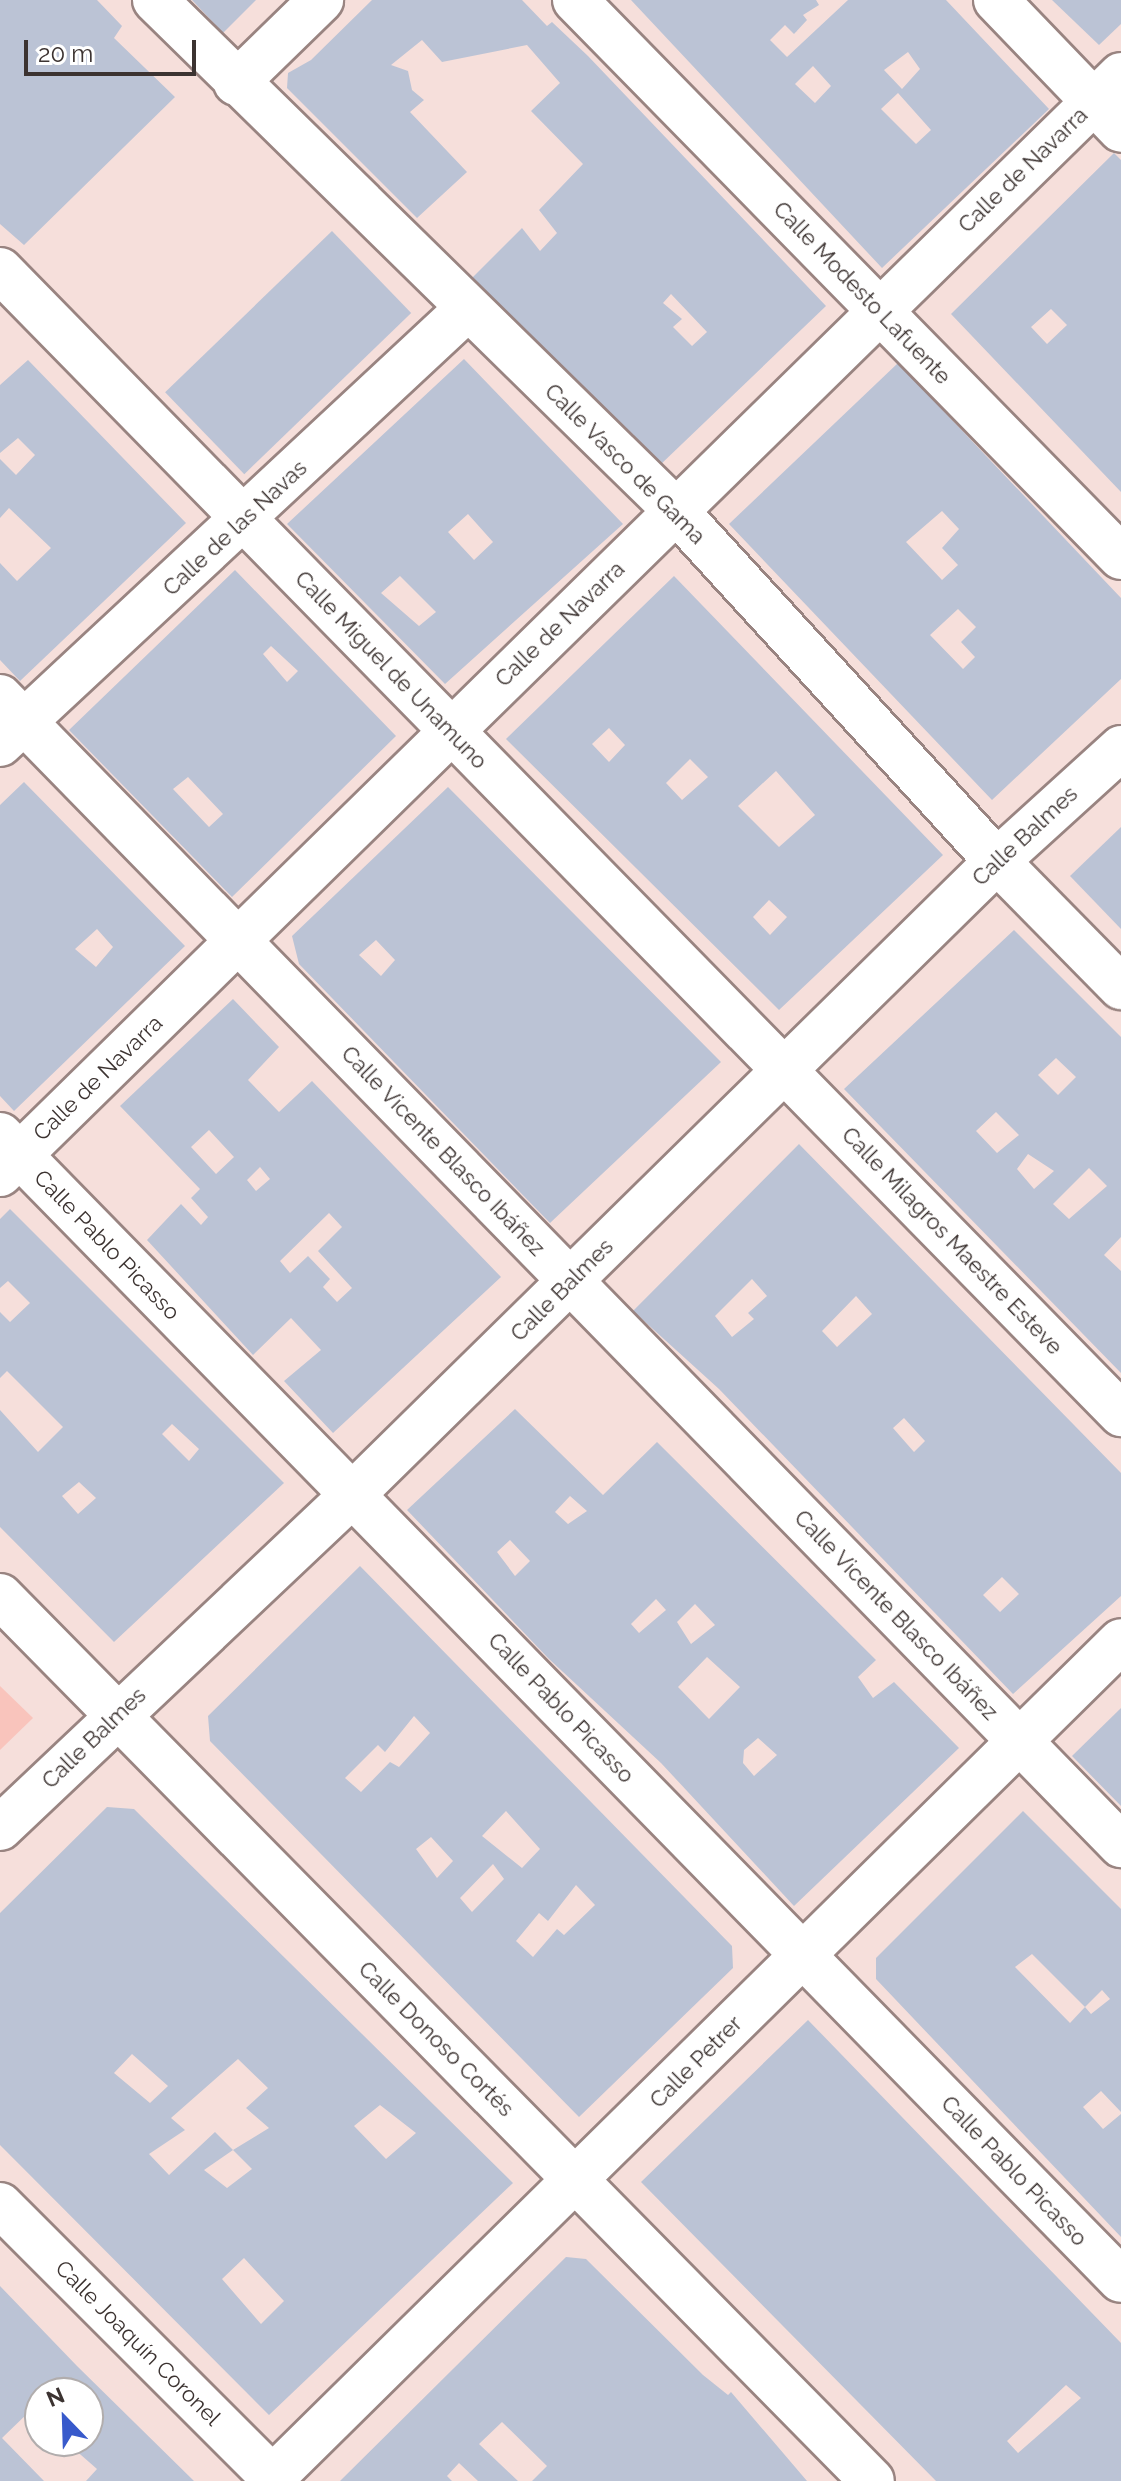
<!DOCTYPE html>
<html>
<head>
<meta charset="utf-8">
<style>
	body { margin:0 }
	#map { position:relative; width:1121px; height:2481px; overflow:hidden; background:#f6dfdb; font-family:Raleway,sans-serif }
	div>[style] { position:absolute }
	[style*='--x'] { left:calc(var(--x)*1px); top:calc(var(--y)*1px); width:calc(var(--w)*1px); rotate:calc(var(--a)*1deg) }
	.green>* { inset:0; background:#f9c4bc }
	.building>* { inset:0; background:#bbc3d5; transform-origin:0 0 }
	.roads { filter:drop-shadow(2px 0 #998481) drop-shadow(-2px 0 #998481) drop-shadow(0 2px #998481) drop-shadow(0 -2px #998481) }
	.street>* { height:44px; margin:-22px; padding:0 22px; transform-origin:22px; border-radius:22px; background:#fff }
	.secondary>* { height:44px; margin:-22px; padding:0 22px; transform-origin:22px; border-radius:22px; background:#fff }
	span { translate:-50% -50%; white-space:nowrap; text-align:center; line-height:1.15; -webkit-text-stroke:6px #fff; paint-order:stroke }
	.street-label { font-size:22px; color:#3c3331 }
	.north { position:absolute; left:24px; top:2377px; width:80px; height:80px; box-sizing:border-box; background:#fff; border:2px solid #b1adad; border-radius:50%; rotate:337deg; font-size:22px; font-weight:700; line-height:32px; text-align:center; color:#3c3331 }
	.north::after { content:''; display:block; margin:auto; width:28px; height:36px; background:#385acb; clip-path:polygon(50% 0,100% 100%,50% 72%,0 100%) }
	.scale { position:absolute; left:24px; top:40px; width:172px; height:36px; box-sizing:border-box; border:4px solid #3c3331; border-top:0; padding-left:10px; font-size:24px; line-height:28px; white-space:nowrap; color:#3c3331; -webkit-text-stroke:6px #fff; paint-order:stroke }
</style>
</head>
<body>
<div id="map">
	<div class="green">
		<div style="clip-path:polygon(0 1686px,33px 1718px,0 1750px)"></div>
	</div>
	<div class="building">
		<div style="clip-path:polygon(0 0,97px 0,122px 26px,114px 38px,175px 97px,24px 245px,0 224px)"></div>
		<div style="clip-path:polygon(192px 0,256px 0,223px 33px)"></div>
		<div style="clip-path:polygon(evenodd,372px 0,522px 0,547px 26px,552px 22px,588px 56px,826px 306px,659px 466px,471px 279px,522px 228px,540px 251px,557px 233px,539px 210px,583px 164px,531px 111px,560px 83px,527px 45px,442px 62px,422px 40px,391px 65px,408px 71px,412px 90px,424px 100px,410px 112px,467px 172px,417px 218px,287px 88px,288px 73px,311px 60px,372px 0,671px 294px,707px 332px,692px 346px,673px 327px,682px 319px,663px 303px,671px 294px)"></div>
		<div style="clip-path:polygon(evenodd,631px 0,816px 0,819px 5px,803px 15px,807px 20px,794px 34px,785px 25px,770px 40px,787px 57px,848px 0,946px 0,1049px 109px,882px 268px,631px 0,908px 52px,920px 69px,902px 89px,884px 70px,908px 52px,631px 0,813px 66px,831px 86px,815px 103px,795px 84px,813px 66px,631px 0,898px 93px,931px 130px,916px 144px,881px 109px,898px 93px)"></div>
		<div style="clip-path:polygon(1052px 0,1121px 0,1121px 24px,1099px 45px)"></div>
		<div style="clip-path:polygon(evenodd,1114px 153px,1121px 160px,1121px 492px,951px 314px,1114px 153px,1051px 309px,1067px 325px,1047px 344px,1031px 327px,1051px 309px)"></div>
		<div style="left:332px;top:231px;width:114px;height:232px;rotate:46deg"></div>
		<div style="clip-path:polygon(evenodd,464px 359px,623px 524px,445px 684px,287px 524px,464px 359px,468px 514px,493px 542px,474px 560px,448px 532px,468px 514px,464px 359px,400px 576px,436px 612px,419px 626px,381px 593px,400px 576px)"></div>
		<div style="clip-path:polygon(28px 360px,186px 523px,20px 681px,0 660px,0 563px,17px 581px,51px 548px,9px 508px,0 518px,0 459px,16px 475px,35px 455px,18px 438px,0 453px,0 385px)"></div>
		<div style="clip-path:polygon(evenodd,898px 363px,1121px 598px,1121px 679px,992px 800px,729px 524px,898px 363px,942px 511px,959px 529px,942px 548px,958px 565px,942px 580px,906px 542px,942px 511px,898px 363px,958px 609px,976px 627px,961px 642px,975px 657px,963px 669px,930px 635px,958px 609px)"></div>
		<div style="clip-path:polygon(evenodd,235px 570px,396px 736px,232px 897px,69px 730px,235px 570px,271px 646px,298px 671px,287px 682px,263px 654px,271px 646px,235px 570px,188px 777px,223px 814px,209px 827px,173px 789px,188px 777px)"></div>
		<div style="clip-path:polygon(evenodd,674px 576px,943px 855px,779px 1010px,506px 739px,674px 576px,609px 728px,625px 745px,609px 762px,592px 744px,609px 728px,674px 576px,690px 759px,708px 777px,682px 800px,666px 783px,690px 759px,674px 576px,776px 771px,815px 815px,779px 847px,738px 806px,776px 771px,674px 576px,769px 900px,787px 917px,770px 935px,753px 917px,769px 900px)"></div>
		<div style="clip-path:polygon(evenodd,24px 782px,185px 946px,14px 1111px,0 1096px,0 805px,24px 782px,97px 929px,113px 947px,96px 967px,75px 949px,97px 929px)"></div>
		<div style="clip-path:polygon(evenodd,448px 787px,721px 1062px,550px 1223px,299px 964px,292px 936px,448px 787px,376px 940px,395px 960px,381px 976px,359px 955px,376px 940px)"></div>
		<div style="clip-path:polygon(1121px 827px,1121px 929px,1070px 876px)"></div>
		<div style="clip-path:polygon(evenodd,1014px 930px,1121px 1037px,1121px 1237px,1104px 1255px,1121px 1271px,1121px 1373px,844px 1089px,1014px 930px,1056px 1058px,1076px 1077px,1058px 1095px,1038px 1075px,1056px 1058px,1014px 930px,996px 1112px,1019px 1135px,997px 1153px,976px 1131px,996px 1112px,1014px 930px,1028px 1154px,1054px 1171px,1034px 1189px,1017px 1169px,1028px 1154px,1014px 930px,1089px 1168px,1107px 1186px,1069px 1219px,1053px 1204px,1089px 1168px)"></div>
		<div style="clip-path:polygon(evenodd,233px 999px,279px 1047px,248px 1080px,279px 1112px,312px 1081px,501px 1277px,333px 1433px,284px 1381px,321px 1350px,291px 1318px,253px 1355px,147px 1240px,181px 1204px,201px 1225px,208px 1217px,191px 1198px,200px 1189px,120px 1106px,233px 999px,209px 1130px,234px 1157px,216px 1174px,191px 1147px,209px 1130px,233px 999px,260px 1167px,270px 1179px,256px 1191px,247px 1180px,260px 1167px,233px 999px,329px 1213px,342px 1227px,318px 1251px,352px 1288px,337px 1302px,323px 1287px,330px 1279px,308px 1256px,290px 1273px,280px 1261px,329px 1213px)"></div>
		<div style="clip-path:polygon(evenodd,799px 1144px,1121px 1473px,1121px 1596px,1013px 1694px,719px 1389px,633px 1311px,799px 1144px,752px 1279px,767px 1296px,748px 1313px,754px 1319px,732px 1337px,715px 1316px,752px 1279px,799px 1144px,856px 1296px,872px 1314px,837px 1347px,822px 1331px,856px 1296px,799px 1144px,904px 1418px,925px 1441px,914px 1452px,893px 1428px,904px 1418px,799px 1144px,1002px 1577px,1019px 1594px,1000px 1612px,983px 1595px,1002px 1577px)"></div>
		<div style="clip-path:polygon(evenodd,10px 1209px,284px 1483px,114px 1642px,0 1527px,0 1410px,38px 1452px,63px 1427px,7px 1371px,0 1378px,0 1312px,10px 1322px,30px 1303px,8px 1281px,0 1288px,0 1219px,10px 1209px,172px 1424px,199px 1449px,189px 1461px,162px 1434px,172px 1424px,10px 1209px,79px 1482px,96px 1498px,78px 1514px,62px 1496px,79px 1482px)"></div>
		<div style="clip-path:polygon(evenodd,515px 1409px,603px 1495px,657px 1442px,876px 1660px,858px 1677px,873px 1698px,894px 1682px,959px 1748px,794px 1906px,661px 1763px,549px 1659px,407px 1510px,515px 1409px,570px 1496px,587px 1511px,568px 1524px,555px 1512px,570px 1496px,515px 1409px,510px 1540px,530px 1561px,515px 1576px,497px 1552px,510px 1540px,515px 1409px,656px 1599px,666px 1610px,639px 1633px,631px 1624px,656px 1599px,515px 1409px,695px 1604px,715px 1625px,691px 1644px,677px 1622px,695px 1604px,515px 1409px,707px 1657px,740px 1687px,709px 1719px,678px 1687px,707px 1657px,515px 1409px,758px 1738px,777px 1755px,754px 1776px,743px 1763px,744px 1750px,758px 1738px)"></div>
		<div style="clip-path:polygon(evenodd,360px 1566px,732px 1946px,733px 1968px,579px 2117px,210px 1741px,208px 1716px,360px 1566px,414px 1716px,430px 1733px,399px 1767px,390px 1762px,361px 1792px,345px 1778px,378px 1745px,385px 1752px,414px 1716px,360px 1566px,506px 1811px,540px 1849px,522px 1868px,482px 1836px,506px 1811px,360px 1566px,431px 1837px,453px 1861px,437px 1878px,416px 1849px,431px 1837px,360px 1566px,493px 1864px,504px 1879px,472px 1912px,460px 1898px,493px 1864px,360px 1566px,576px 1885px,595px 1905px,564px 1935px,557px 1929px,533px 1957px,516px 1941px,539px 1913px,548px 1921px,576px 1885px)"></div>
		<div style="clip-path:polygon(1121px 1708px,1121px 1806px,1072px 1756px)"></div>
		<div style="clip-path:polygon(evenodd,107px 1807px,134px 1809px,513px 2183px,269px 2415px,0 2145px,0 1913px,107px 1807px,132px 2054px,168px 2086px,150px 2103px,114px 2073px,132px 2054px,107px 1807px,238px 2059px,268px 2088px,246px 2108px,269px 2128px,233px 2150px,252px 2169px,227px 2188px,204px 2170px,233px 2150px,215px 2132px,169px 2175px,149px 2154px,185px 2130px,171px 2118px,238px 2059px,107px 1807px,380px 2105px,416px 2133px,386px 2159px,354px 2126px,380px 2105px,107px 1807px,244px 2258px,284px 2301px,261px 2324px,222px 2279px,244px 2258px)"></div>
		<div style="clip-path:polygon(evenodd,1023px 1811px,1121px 1909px,1121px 2112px,1101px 2091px,1083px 2107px,1103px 2129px,1121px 2114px,1121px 2237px,876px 1979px,876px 1958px,1023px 1811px,1032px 1954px,1085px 2007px,1102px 1990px,1110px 1999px,1091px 2014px,1085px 2007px,1070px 2023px,1015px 1967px,1032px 1954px)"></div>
		<div style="clip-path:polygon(evenodd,808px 2020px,1121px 2343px,1121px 2481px,936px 2481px,641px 2182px,808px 2020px,1066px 2385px,1081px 2398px,1018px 2453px,1007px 2441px,1066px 2385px)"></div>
		<div style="clip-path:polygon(566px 2257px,586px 2259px,703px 2375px,728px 2395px,731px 2392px,807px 2481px,532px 2481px,547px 2466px,502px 2422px,479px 2444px,518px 2481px,478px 2481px,459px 2463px,447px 2476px,452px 2481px,340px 2481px)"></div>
		<div style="clip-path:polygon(0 2286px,77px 2366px,194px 2481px,86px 2481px,97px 2469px,65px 2441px,88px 2441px,88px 2393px,40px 2393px,40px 2418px,31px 2410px,2px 2438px,44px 2481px,0 2481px)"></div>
	</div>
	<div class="roads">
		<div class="street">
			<div style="--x:155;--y:0;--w:730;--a:44.44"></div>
			<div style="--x:676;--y:511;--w:475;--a:47.5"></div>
			<div style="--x:997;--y:861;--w:177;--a:45.5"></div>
			<div style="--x:575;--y:0;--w:780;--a:45.57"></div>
			<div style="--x:996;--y:0;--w:180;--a:46.1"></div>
			<div style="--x:236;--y:83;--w:119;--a:-44.3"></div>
			<div style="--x:0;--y:270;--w:1602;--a:45.58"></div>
			<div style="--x:0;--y:697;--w:1605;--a:45.68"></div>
			<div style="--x:0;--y:744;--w:638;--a:-42.97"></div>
			<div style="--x:0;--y:1135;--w:1602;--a:45.61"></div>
			<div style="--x:0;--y:1174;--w:1570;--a:-44.43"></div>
			<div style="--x:0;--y:1596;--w:1242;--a:45.42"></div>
			<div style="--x:0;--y:2205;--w:390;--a:45"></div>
			<div style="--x:269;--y:2481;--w:1196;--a:-44.59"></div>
		</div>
		<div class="secondary">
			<div style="--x:0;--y:1828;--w:485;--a:-43.4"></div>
			<div style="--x:352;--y:1495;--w:904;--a:-44.51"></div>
			<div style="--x:997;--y:861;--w:168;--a:-42.3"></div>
		</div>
	</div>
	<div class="street-label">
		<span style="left:1023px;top:170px;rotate:-44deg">Calle de Navarra</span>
		<span style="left:862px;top:293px;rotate:46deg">Calle Modesto Lafuente</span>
		<span style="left:625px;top:464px;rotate:45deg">Calle Vasco de Gama</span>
		<span style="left:235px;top:528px;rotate:-43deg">Calle de las Navas</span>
		<span style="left:560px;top:624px;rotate:-44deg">Calle de Navarra</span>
		<span style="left:391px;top:670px;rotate:46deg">Calle Miguel de Unamuno</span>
		<span style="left:1025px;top:836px;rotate:-43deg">Calle Balmes</span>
		<span style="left:98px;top:1078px;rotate:-44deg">Calle de Navarra</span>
		<span style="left:443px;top:1151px;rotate:46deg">Calle Vicente Blasco Ibáñez</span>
		<span style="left:952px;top:1241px;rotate:46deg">Calle Milagros Maestre Esteve</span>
		<span style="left:107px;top:1245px;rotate:46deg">Calle Pablo Picasso</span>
		<span style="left:562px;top:1290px;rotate:-45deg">Calle Balmes</span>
		<span style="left:896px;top:1615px;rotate:46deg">Calle Vicente Blasco Ibáñez</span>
		<span style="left:561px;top:1708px;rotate:46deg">Calle Pablo Picasso</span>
		<span style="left:94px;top:1738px;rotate:-44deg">Calle Balmes</span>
		<span style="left:436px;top:2039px;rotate:45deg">Calle Donoso Cortés</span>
		<span style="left:696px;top:2062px;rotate:-45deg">Calle Petrer</span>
		<span style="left:1014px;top:2171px;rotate:46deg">Calle Pablo Picasso</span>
		<span style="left:138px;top:2343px;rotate:45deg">Calle Joaquín Coronel</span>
	</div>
	<div class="north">N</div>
	<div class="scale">20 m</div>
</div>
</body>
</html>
